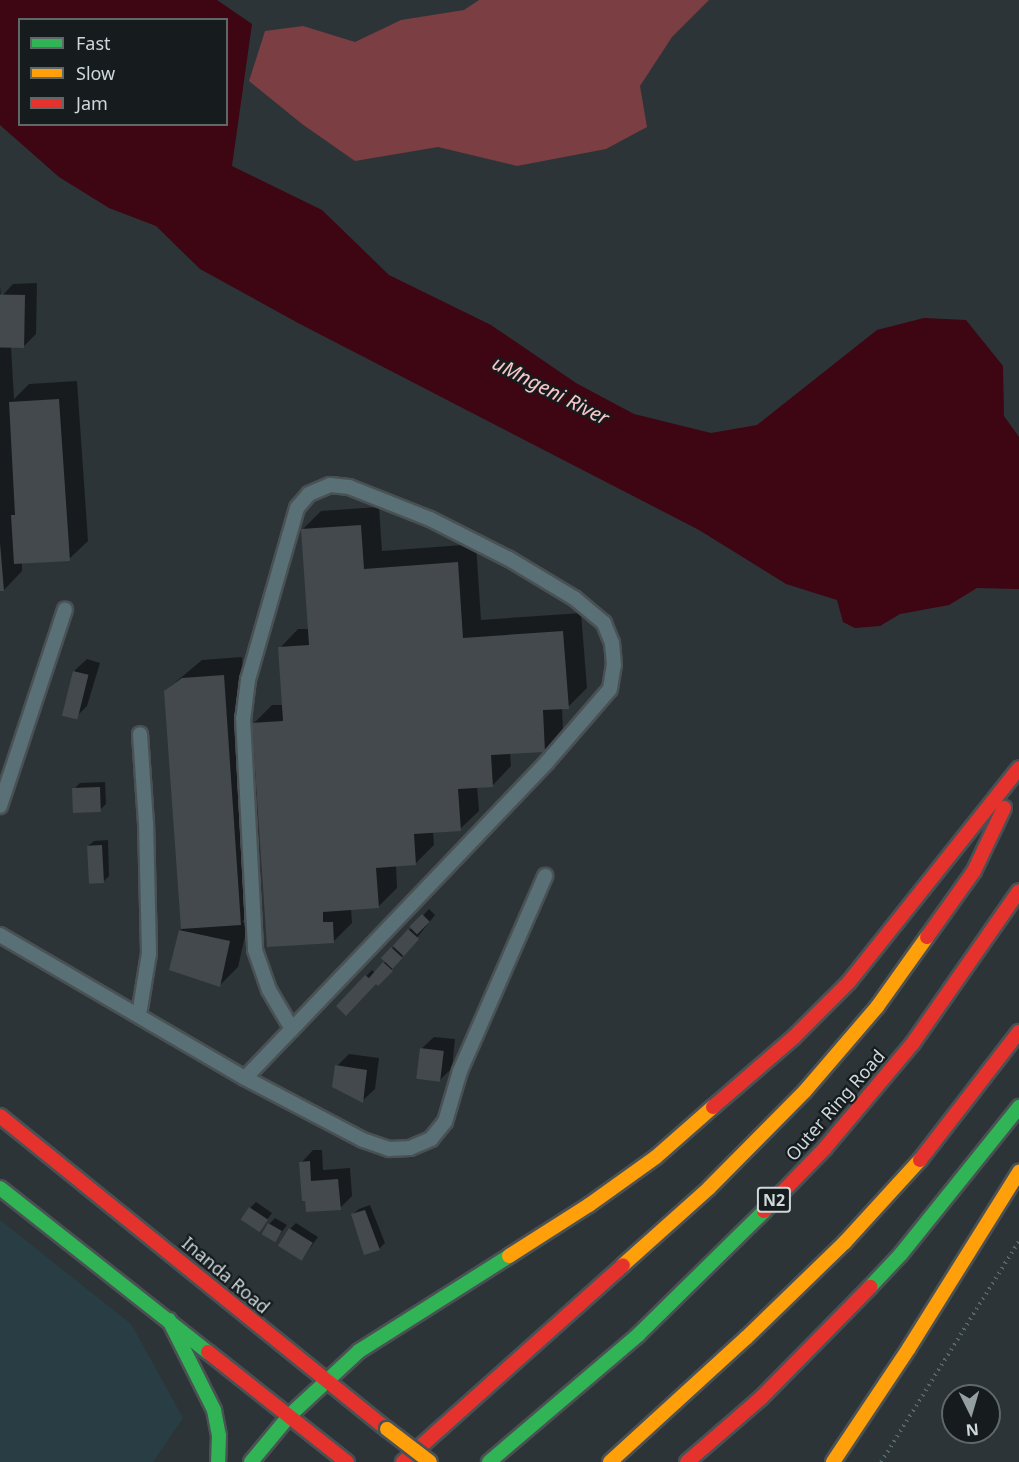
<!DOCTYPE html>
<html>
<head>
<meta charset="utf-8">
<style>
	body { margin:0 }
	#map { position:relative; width:1019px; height:1462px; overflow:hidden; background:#2c3437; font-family:"Noto Sans",sans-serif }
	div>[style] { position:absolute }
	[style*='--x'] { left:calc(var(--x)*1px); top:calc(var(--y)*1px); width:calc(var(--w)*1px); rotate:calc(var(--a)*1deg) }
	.built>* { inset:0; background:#293e44 }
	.green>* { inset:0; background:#7b3e43 }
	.water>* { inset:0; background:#3e0512 }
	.shadow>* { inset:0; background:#0007 }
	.building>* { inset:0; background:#43494c; transform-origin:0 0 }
	.path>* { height:4px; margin-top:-2px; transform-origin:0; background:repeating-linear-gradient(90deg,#58696d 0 1.5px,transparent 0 6px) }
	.roads { filter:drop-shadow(2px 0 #4a5154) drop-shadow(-2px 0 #4a5154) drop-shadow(0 2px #4a5154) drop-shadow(0 -2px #4a5154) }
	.lane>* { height:14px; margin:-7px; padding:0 7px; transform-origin:7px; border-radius:7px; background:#597077 }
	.fast>* { height:14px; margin:-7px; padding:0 7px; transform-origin:7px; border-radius:7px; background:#30b455 }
	.slow>* { height:14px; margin:-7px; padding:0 7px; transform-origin:7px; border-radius:7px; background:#ff9f0a }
	.jam>* { height:14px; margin:-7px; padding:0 7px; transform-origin:7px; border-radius:7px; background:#e5322d }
	.bridges { filter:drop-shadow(2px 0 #4a5154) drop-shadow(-2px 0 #4a5154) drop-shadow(0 2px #4a5154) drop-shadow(0 -2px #4a5154) }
	.slow-bridge>* { height:14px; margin:-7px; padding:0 7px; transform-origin:7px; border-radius:7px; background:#ff9f0a }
	span { translate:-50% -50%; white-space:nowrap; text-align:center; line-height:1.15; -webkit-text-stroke:4.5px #161c1e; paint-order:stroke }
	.shield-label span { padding:2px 4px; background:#161c1e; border:2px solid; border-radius:4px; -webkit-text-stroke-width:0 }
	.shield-label { font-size:16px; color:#ced7da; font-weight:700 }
	.street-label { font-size:18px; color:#ced7da }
	.water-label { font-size:20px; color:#fbc6c8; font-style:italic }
	.legend { position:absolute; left:18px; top:18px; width:210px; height:108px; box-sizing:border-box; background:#161c1e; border:2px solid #606769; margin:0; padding:8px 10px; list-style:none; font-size:18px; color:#ced7da }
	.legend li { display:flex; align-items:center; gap:12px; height:30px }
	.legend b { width:30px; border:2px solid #606769 }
	.north { position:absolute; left:941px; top:1384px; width:60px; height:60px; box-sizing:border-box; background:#161c1e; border:2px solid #606769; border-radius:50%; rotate:175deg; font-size:16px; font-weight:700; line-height:24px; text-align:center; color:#ced7da }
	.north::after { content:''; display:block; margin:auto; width:21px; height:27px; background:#959ea1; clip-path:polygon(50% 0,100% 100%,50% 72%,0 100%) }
</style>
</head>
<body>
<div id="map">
	<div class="built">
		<div style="clip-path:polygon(0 1220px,131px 1324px,183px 1418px,153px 1462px,0 1462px)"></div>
	</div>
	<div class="green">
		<div style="clip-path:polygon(479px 0,709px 0,672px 37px,640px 86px,647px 127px,606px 149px,517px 166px,438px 147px,355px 161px,302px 124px,249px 81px,265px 31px,303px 26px,355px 42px,401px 20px,464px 10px)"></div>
	</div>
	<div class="water">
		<div style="clip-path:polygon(evenodd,0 0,217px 0,252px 24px,232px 166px,322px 210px,389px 275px,491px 325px,576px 383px,634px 414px,711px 433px,757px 425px,877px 330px,924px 318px,966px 320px,1003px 366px,1004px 416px,1019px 437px,1019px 589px,977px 588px,949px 605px,900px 614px,880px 626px,855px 628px,843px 622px,837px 600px,786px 584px,699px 530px,300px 324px,200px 269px,156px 226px,109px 208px,59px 177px,0 125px,0 0,20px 20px,226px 20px,226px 124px,20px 124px,20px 20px)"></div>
	</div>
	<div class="shadow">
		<div style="clip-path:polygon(37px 283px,36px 334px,24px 346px,11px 347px,14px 399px,29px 384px,77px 381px,88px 541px,69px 559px,22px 562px,22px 571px,4px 590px,0 590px,0 286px,1px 297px,13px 284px)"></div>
		<div style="clip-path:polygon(379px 507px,382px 551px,476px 544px,481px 620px,581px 613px,587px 688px,568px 707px,562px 708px,563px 732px,545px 750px,510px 753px,511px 766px,493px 785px,477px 786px,479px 811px,460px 829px,433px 831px,434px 845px,415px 864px,396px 865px,397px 888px,379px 906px,351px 908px,352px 923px,334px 941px,269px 946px,253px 724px,272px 705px,283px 705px,280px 648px,298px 629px,309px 629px,302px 530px,321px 511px)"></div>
		<div style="clip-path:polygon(242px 657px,259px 904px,242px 922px,248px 923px,238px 967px,219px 986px,180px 930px,182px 928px,165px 691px,202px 660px)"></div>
		<div style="clip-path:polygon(87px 659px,100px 663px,87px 706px,75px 718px,74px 671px)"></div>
		<div style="clip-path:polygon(105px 782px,106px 804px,100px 810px,74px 789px,80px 783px)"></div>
		<div style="clip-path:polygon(108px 840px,109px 876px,103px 882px,88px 846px,94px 841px)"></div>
		<div style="clip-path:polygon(429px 909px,435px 915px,384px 979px,338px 1006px,372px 970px,375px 973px,386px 961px,383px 958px)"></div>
		<div style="clip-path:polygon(434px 1037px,455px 1039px,452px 1068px,439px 1081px,421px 1049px)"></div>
		<div style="clip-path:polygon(349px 1054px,379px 1058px,375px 1089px,362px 1101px,337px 1066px)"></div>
		<div style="clip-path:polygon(313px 1150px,322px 1150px,323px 1170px,350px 1168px,352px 1196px,340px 1208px,307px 1211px,301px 1163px)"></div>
		<div style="clip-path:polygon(256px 1202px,272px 1213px,259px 1231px,250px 1208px)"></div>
		<div style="clip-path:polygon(370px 1205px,385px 1243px,379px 1249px,353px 1214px,359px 1209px)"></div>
		<div style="clip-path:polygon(275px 1218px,287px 1225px,276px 1240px,269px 1224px)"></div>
		<div style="clip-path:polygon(296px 1223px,318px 1237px,302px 1259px,290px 1229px)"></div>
	</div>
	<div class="building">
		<div style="left:25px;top:295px;width:53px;height:25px;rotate:91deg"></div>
		<div style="clip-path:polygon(59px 399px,70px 561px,14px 564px,11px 515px,15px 515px,9px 402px)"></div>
		<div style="clip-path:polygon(361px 525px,364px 569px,458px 562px,463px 638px,563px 631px,569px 709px,543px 710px,545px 752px,491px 755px,493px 787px,458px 789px,461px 831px,414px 834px,416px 865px,376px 868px,379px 908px,323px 912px,323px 922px,333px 922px,334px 943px,267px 947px,252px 723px,283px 721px,278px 647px,309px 645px,301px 529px)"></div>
		<div style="clip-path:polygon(0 543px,4px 591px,0 591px)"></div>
		<div style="left:73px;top:671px;width:16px;height:46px;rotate:14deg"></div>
		<div style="clip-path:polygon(224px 675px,241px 925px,181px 929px,164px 691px,182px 678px)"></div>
		<div style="left:100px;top:787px;width:25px;height:28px;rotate:88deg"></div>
		<div style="left:102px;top:845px;width:38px;height:15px;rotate:87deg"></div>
		<div style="left:422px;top:914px;width:11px;height:18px;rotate:45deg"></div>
		<div style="left:408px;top:929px;width:15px;height:23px;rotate:42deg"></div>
		<div style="clip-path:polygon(179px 930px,230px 941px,220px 987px,169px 970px)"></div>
		<div style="left:391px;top:947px;width:16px;height:15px;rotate:43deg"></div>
		<div style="clip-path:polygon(383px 962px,393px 971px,378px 986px,376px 984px,346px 1016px,336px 1006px,365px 975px,369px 978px)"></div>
		<div style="left:420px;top:1048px;width:24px;height:31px;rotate:7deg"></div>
		<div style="clip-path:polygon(335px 1065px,367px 1070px,363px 1103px,332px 1087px)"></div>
		<div style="clip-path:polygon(310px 1161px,311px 1181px,338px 1179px,341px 1210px,306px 1212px,305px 1201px,302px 1201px,299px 1162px)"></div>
		<div style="left:249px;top:1207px;width:23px;height:15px;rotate:34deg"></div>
		<div style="clip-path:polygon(365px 1210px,380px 1250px,364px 1255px,351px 1214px)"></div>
		<div style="left:268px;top:1223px;width:16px;height:13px;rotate:30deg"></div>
		<div style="left:289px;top:1228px;width:28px;height:21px;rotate:32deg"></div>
	</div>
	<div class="path">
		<div style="--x:881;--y:1462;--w:261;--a:-58"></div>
	</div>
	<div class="roads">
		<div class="lane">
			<div style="--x:0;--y:806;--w:207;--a:-71.7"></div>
			<div style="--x:0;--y:935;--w:284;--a:30.3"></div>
			<div style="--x:245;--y:1078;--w:68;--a:-46.2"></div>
			<div style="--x:292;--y:1029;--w:369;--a:-46.3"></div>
			<div style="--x:547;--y:762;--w:96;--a:-49.2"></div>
			<div style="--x:610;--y:689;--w:24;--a:-81"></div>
			<div style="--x:614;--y:665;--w:22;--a:-95"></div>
			<div style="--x:612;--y:643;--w:22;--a:-112"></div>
			<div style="--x:604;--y:623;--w:39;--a:-140"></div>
			<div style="--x:574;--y:598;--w:76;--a:-149"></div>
			<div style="--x:509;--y:559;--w:89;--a:-153.1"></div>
			<div style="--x:430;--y:519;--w:87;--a:-158.4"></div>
			<div style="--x:349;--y:487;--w:19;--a:-174"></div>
			<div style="--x:330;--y:485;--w:23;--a:157"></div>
			<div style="--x:309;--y:494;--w:18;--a:131"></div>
			<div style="--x:297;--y:508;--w:179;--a:105.9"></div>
			<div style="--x:248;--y:680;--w:38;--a:97"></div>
			<div style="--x:243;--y:718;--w:232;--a:87"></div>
			<div style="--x:255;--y:950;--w:42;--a:70.7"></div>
			<div style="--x:269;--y:990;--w:45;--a:59.5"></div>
			<div style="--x:139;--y:1015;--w:63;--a:-80.8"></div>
			<div style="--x:149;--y:953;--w:129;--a:-91.3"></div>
			<div style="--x:146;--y:824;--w:90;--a:-93.8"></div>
			<div style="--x:245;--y:1078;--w:133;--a:27.7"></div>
			<div style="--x:363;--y:1140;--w:28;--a:19"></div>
			<div style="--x:389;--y:1149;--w:21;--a:-3"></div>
			<div style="--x:410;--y:1148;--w:23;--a:-23"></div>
			<div style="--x:431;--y:1139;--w:22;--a:-51"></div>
			<div style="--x:445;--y:1122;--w:53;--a:-73.6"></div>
			<div style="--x:460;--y:1071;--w:213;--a:-66.4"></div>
		</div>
		<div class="fast">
			<div style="--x:0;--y:1188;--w:265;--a:38.3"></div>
			<div style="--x:870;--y:1287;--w:45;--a:-46.8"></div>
			<div style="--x:901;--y:1254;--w:189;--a:-51.2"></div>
			<div style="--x:169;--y:1320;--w:101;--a:63.4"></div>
			<div style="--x:214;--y:1410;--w:26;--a:79"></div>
			<div style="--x:219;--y:1436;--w:26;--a:92"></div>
			<div style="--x:251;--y:1462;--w:61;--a:-50.3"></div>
			<div style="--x:290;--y:1415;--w:94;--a:-42.8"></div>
			<div style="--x:359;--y:1351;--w:178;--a:-32.3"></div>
			<div style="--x:489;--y:1462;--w:196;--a:-40.4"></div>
			<div style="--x:638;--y:1335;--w:177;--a:-44.5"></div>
		</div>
		<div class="slow">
			<div style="--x:509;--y:1256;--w:95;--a:-32.5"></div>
			<div style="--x:589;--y:1205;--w:82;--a:-35.6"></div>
			<div style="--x:656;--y:1157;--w:76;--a:-41.3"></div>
			<div style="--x:623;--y:1265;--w:115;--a:-41.8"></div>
			<div style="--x:709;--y:1188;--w:136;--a:-45.3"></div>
			<div style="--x:805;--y:1091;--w:111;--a:-49.4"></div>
			<div style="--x:877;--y:1007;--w:86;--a:-54.5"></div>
			<div style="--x:610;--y:1462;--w:185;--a:-42.4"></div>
			<div style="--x:747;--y:1337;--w:136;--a:-44.1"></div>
			<div style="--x:845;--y:1242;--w:111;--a:-47.6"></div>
			<div style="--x:833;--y:1462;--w:137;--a:-56.3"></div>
			<div style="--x:909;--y:1348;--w:208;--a:-58"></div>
		</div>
		<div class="jam">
			<div style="--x:927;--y:937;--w:81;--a:-54.5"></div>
			<div style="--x:974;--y:871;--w:70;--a:-64.5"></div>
			<div style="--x:713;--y:1107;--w:107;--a:-40.8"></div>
			<div style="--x:794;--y:1037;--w:78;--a:-45"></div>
			<div style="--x:849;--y:982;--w:273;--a:-51.5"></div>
			<div style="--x:0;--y:1116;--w:498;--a:39"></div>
			<div style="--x:920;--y:1160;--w:162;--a:-52.3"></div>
			<div style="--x:764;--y:1211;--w:88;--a:-45.9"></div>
			<div style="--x:825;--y:1148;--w:137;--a:-50"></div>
			<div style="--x:913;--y:1043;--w:185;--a:-55.1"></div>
			<div style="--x:208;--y:1352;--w:177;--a:38.4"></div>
			<div style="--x:403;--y:1462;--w:295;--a:-41.8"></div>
			<div style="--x:687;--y:1462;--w:98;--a:-40.9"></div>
			<div style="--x:761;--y:1398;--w:156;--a:-45.5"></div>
		</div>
	</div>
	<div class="bridges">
		<div class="slow-bridge">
			<div style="--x:387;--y:1429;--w:54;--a:37.5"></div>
		</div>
	</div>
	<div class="shield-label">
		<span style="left:774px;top:1200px">N2</span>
	</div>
	<div class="street-label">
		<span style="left:835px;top:1105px;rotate:-49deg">Outer Ring Road</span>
		<span style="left:226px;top:1275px;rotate:40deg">Inanda Road</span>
	</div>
	<div class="water-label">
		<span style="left:551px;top:390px;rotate:27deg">uMngeni River</span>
	</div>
	<ul class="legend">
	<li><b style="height:8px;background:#30b455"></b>Fast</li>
	<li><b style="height:8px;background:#ff9f0a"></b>Slow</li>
	<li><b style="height:8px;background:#e5322d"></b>Jam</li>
	</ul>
	<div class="north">N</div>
</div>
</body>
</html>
